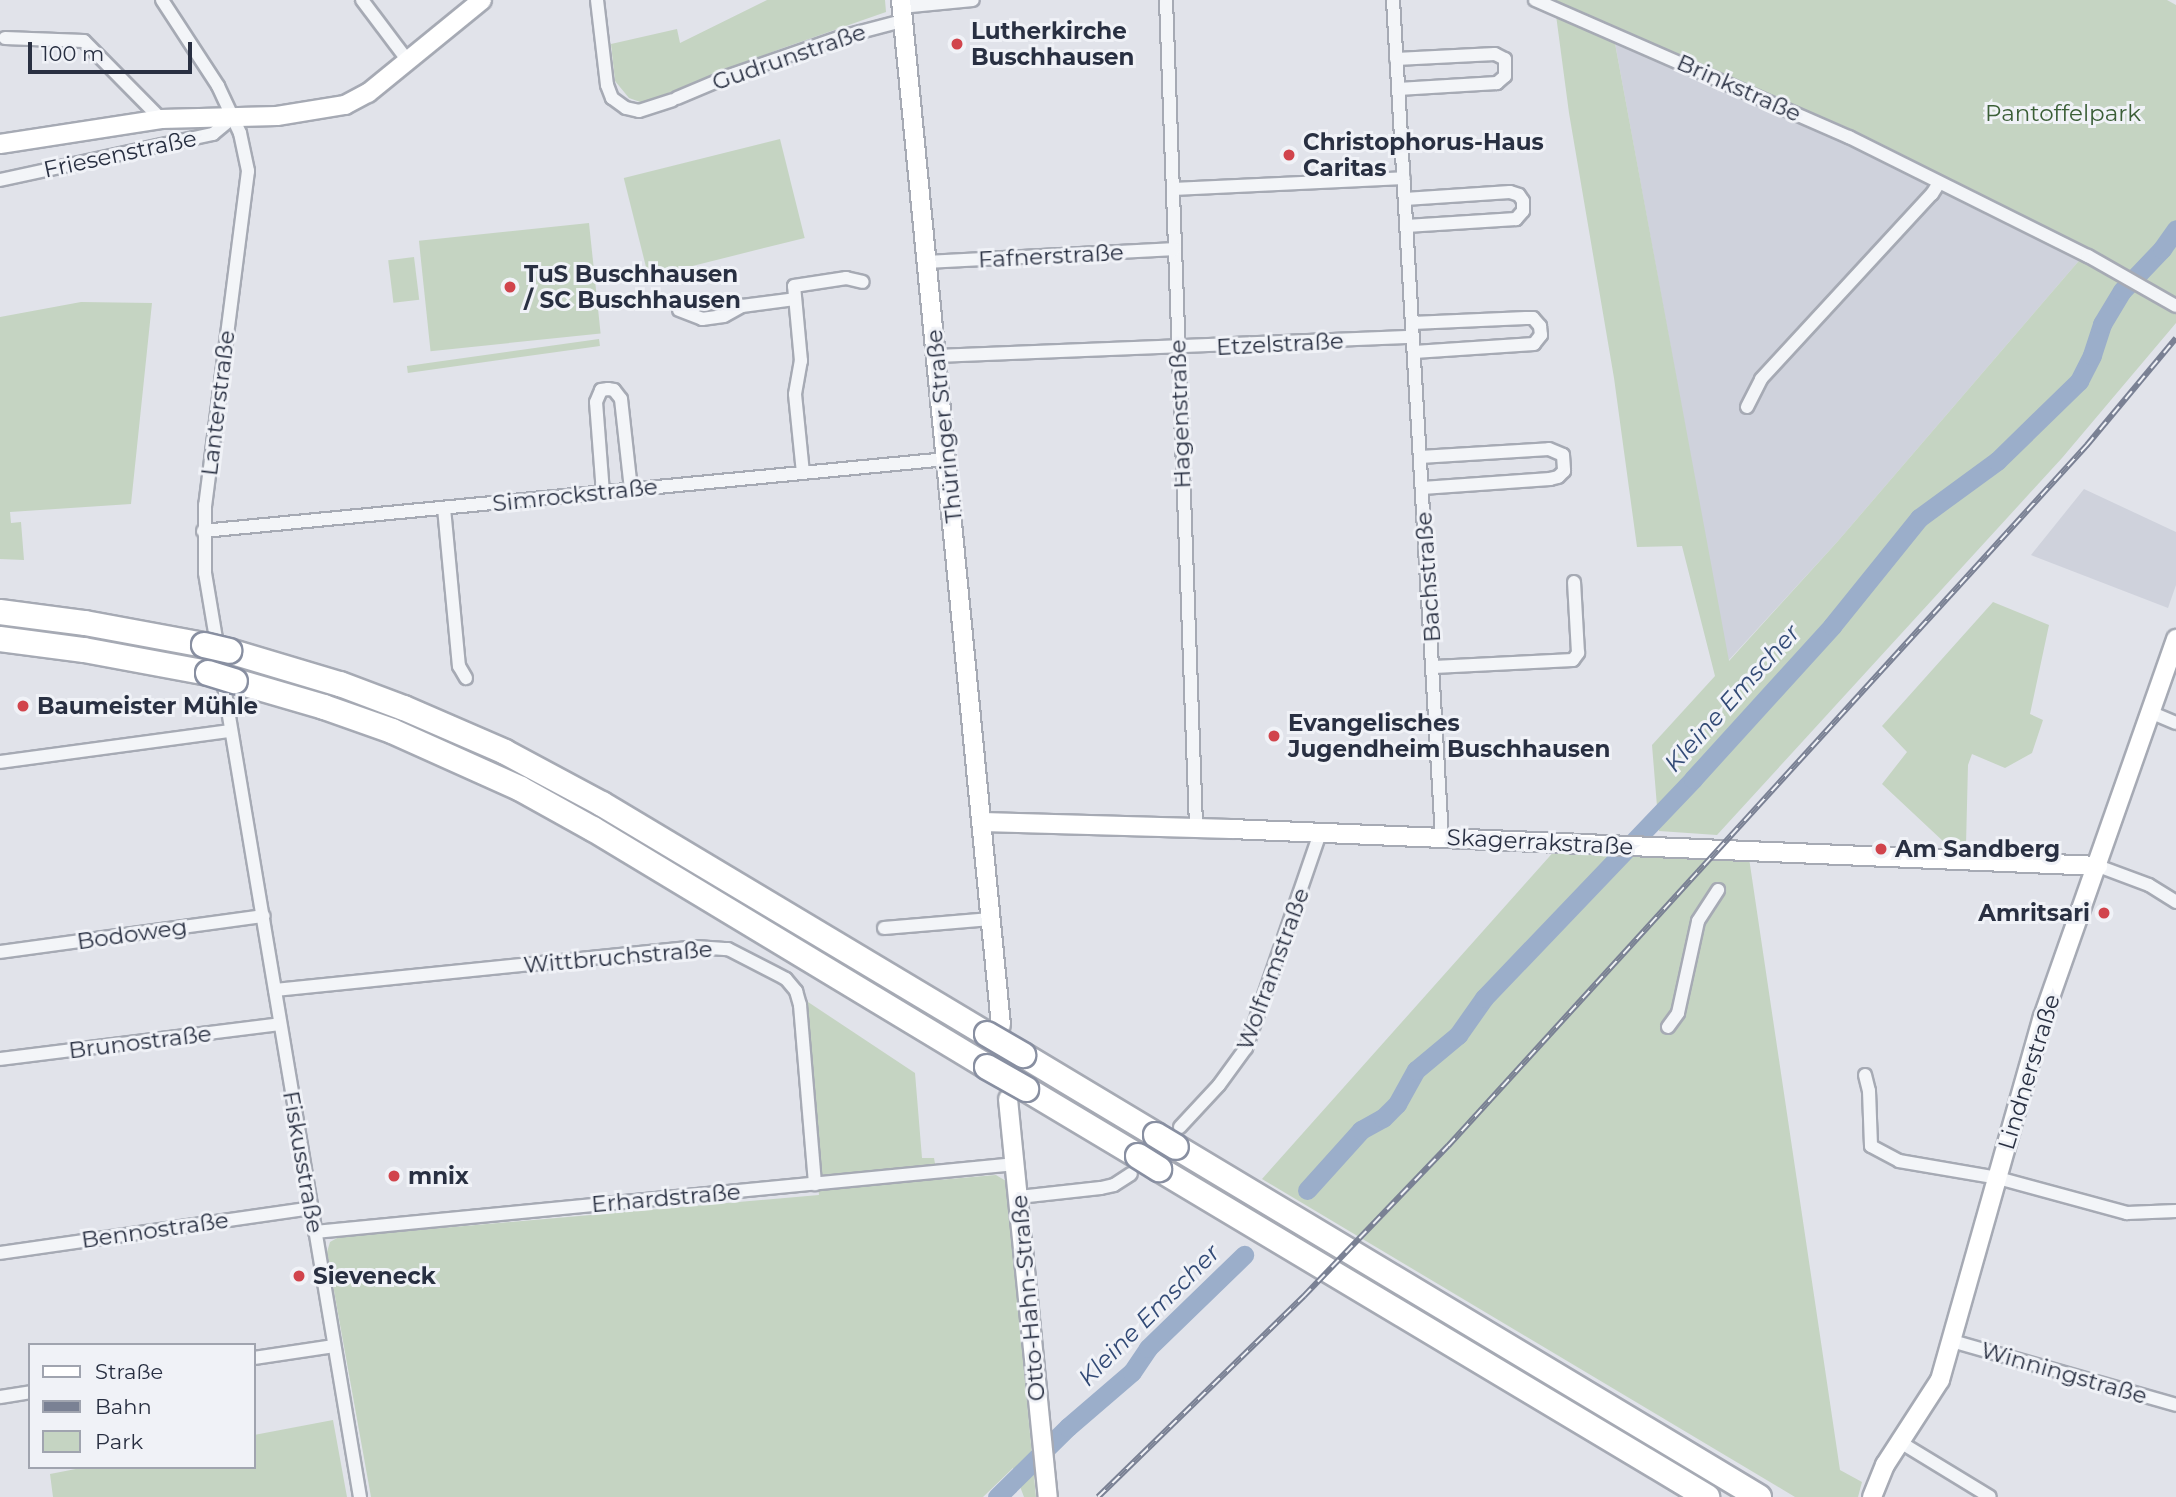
<!DOCTYPE html>
<html>
<head>
<meta charset="utf-8">
<style>
	body { margin:0 }
	#map { position:relative; width:2176px; height:1497px; overflow:hidden; background:#e1e3ea; font-family:Montserrat,sans-serif }
	div>[style] { position:absolute }
	[style*='--x'] { left:calc(var(--x)*1px); top:calc(var(--y)*1px); width:calc(var(--w)*1px); rotate:calc(var(--a)*1deg) }
	.built>* { inset:0; background:#cfd2dc }
	.green>* { inset:0; background:#c5d4c2; transform-origin:0 0 }
	.river>* { height:19px; margin:-9.5px; padding:0 9.5px; transform-origin:9.5px; border-radius:9.5px; background:#9baeca }
	.roads { filter:drop-shadow(2px 0 #a6aab4) drop-shadow(-2px 0 #a6aab4) drop-shadow(0 2px #a6aab4) drop-shadow(0 -2px #a6aab4) }
	.street>* { height:12px; margin:-6px; padding:0 6px; transform-origin:6px; border-radius:6px; background:#f3f5f8 }
	.secondary>* { height:18px; margin:-9px; padding:0 9px; transform-origin:9px; border-radius:9px; background:#fff }
	.highway>* { height:24px; margin:-12px; padding:0 12px; transform-origin:12px; border-radius:12px; background:#fff }
	.rail>* { height:6px; margin-top:-3px; transform-origin:0; background:repeating-linear-gradient(90deg,#f0f2f7 0 10px,#7a8194 0 20px); box-sizing:border-box; border-block:2px solid #7a8194 }
	.bridges { filter:drop-shadow(2px 0 #888fa1) drop-shadow(-2px 0 #888fa1) drop-shadow(0 2px #888fa1) drop-shadow(0 -2px #888fa1) }
	.highway-bridge>* { height:24px; margin:-12px; padding:0 12px; transform-origin:12px; border-radius:12px; background:#fff }
	.dots>* { width:19px; height:19px; translate:-50% -50%; box-sizing:border-box; border:4px solid #f0f2f7; border-radius:50% }
	span { translate:-50% -50%; white-space:nowrap; text-align:center; line-height:1.15; -webkit-text-stroke:6px #f0f2f7; paint-order:stroke }
	.poi-label { font-size:23px; color:#293042; font-weight:700 }
	.left { translate:0 -50%; text-align:left }
	.right { translate:-100% -50%; text-align:right }
	.street-label { font-size:23px; color:#293042 }
	.park-label { font-size:23px; color:#3a5e36 }
	.water-label { font-size:24px; color:#324a76; font-style:italic }
	.legend { position:absolute; left:28px; top:1343px; width:228px; height:126px; box-sizing:border-box; background:#f0f2f7; border:2px solid #a0a4af; margin:0; padding:9px 12px; list-style:none; font-size:21px; color:#293042 }
	.legend li { display:flex; align-items:center; gap:14px; height:35px }
	.legend b { width:35px; border:2px solid #a0a4af }
	.scale { position:absolute; left:28px; top:42px; width:164px; height:32px; box-sizing:border-box; border:4px solid #293042; border-top:0; padding-left:9px; font-size:21px; line-height:24px; white-space:nowrap; color:#293042; -webkit-text-stroke:5px #f0f2f7; paint-order:stroke }
</style>
</head>
<body>
<div id="map">
	<div class="built">
		<div style="clip-path:polygon(1613px 32px,2083px 256px,1838px 541px,1728px 661px)"></div>
		<div style="clip-path:polygon(2084px 489px,2176px 532px,2176px 585px,2168px 608px,2031px 555px)"></div>
	</div>
	<div class="green">
		<div style="clip-path:polygon(767px 0,885px 0,886px 12px,780px 49px,643px 103px,629px 98px,615px 81px,611px 44px,677px 29px,680px 43px)"></div>
		<div style="clip-path:polygon(evenodd,1554px 0,2167px 0,2176px 5px,2176px 323px,2062px 458px,1717px 835px,1659px 831px,1652px 745px,1715px 676px,1682px 546px,1637px 547px,1614px 378px,1569px 113px,1554px 0,1612px 27px,1853px 130px,2083px 256px,1838px 541px,1729px 661px,1612px 27px)"></div>
		<div style="left:780px;top:139px;width:102px;height:161px;rotate:76deg"></div>
		<div style="left:589px;top:223px;width:111px;height:171px;rotate:84deg"></div>
		<div style="left:414px;top:257px;width:43px;height:26px;rotate:83deg"></div>
		<div style="clip-path:polygon(81px 302px,152px 303px,131px 504px,10px 512px,11px 523px,21px 522px,24px 560px,0 559px,0 317px)"></div>
		<div style="left:599px;top:339px;width:7px;height:194px;rotate:82deg"></div>
		<div style="clip-path:polygon(1993px 602px,2049px 625px,2030px 714px,2043px 720px,2032px 753px,2005px 768px,1972px 754px,1968px 765px,1966px 845px,1945px 843px,1882px 784px,1907px 752px,1882px 726px)"></div>
		<div style="clip-path:polygon(1557px 848px,1749px 858px,1840px 1470px,1862px 1482px,1858px 1497px,1795px 1497px,1262px 1179px)"></div>
		<div style="clip-path:polygon(802px 998px,915px 1073px,922px 1158px,934px 1158px,938px 1180px,996px 1175px,1006px 1181px,1036px 1497px,1024px 1497px,1013px 1468px,983px 1497px,371px 1497px,327px 1252px,330px 1242px,339px 1237px,819px 1195px)"></div>
		<div style="clip-path:polygon(333px 1420px,347px 1497px,53px 1497px,50px 1474px,86px 1467px,254px 1467px,254px 1435px)"></div>
	</div>
	<div class="river">
		<div style="--x:1307;--y:1190;--w:81;--a:-48"></div>
		<div style="--x:1361;--y:1130;--w:25;--a:-29"></div>
		<div style="--x:1383;--y:1118;--w:20;--a:-45"></div>
		<div style="--x:1397;--y:1104;--w:39;--a:-61"></div>
		<div style="--x:1416;--y:1070;--w:55;--a:-39.8"></div>
		<div style="--x:1458;--y:1035;--w:45;--a:-54.9"></div>
		<div style="--x:1484;--y:998;--w:303;--a:-46.3"></div>
		<div style="--x:1693;--y:779;--w:207;--a:-47.7"></div>
		<div style="--x:1832;--y:626;--w:139;--a:-51.1"></div>
		<div style="--x:1919;--y:518;--w:97;--a:-36.2"></div>
		<div style="--x:1997;--y:461;--w:115;--a:-44.3"></div>
		<div style="--x:2079;--y:381;--w:29;--a:-63"></div>
		<div style="--x:2092;--y:355;--w:33;--a:-72"></div>
		<div style="--x:2102;--y:324;--w:39;--a:-59"></div>
		<div style="--x:2122;--y:291;--w:58;--a:-46.4"></div>
		<div style="--x:2162;--y:249;--w:24;--a:-55"></div>
		<div style="--x:997;--y:1497;--w:100;--a:-44.6"></div>
		<div style="--x:1068;--y:1427;--w:84;--a:-40.7"></div>
		<div style="--x:1132;--y:1372;--w:29;--a:-56"></div>
		<div style="--x:1148;--y:1348;--w:134;--a:-44.1"></div>
	</div>
	<div class="roads">
		<div class="street">
			<div style="--x:162;--y:0;--w:103;--a:56.9"></div>
			<div style="--x:218;--y:86;--w:52;--a:64.9"></div>
			<div style="--x:240;--y:133;--w:39;--a:78"></div>
			<div style="--x:248;--y:171;--w:337;--a:97.3"></div>
			<div style="--x:205;--y:505;--w:68;--a:90"></div>
			<div style="--x:205;--y:573;--w:937;--a:80.48"></div>
			<div style="--x:362;--y:0;--w:76;--a:53"></div>
			<div style="--x:597;--y:0;--w:86;--a:83.3"></div>
			<div style="--x:607;--y:85;--w:14;--a:69"></div>
			<div style="--x:612;--y:98;--w:17;--a:36"></div>
			<div style="--x:626;--y:108;--w:13;--a:13"></div>
			<div style="--x:639;--y:111;--w:35;--a:-18"></div>
			<div style="--x:1166;--y:0;--w:829;--a:87.92"></div>
			<div style="--x:1393;--y:0;--w:839;--a:86.65"></div>
			<div style="--x:1535;--y:0;--w:343;--a:23.6"></div>
			<div style="--x:1849;--y:137;--w:267;--a:26.5"></div>
			<div style="--x:2088;--y:256;--w:101;--a:29.6"></div>
			<div style="--x:901;--y:7;--w:72;--a:-5.6"></div>
			<div style="--x:5;--y:38;--w:79;--a:2.2"></div>
			<div style="--x:84;--y:41;--w:110;--a:45.4"></div>
			<div style="--x:1396;--y:59;--w:99;--a:-2.9"></div>
			<div style="--x:1495;--y:54;--w:11;--a:27"></div>
			<div style="--x:1505;--y:59;--w:17;--a:90"></div>
			<div style="--x:1505;--y:76;--w:11;--a:139"></div>
			<div style="--x:1497;--y:83;--w:99;--a:176.5"></div>
			<div style="--x:677;--y:98;--w:56;--a:-22.9"></div>
			<div style="--x:729;--y:76;--w:119;--a:-19.2"></div>
			<div style="--x:841;--y:37;--w:63;--a:-14.7"></div>
			<div style="--x:0;--y:180;--w:218;--a:-12.2"></div>
			<div style="--x:213;--y:134;--w:26;--a:-40"></div>
			<div style="--x:1173;--y:189;--w:231;--a:-2.7"></div>
			<div style="--x:1405;--y:199;--w:105;--a:-3.8"></div>
			<div style="--x:1510;--y:192;--w:9;--a:18"></div>
			<div style="--x:1519;--y:195;--w:7;--a:56"></div>
			<div style="--x:1523;--y:201;--w:10;--a:90"></div>
			<div style="--x:1523;--y:211;--w:11;--a:131"></div>
			<div style="--x:1516;--y:219;--w:110;--a:176.4"></div>
			<div style="--x:927;--y:262;--w:248;--a:-3"></div>
			<div style="--x:679;--y:310;--w:25;--a:21"></div>
			<div style="--x:702;--y:319;--w:22;--a:-8"></div>
			<div style="--x:724;--y:316;--w:21;--a:-29"></div>
			<div style="--x:742;--y:306;--w:53;--a:-7.5"></div>
			<div style="--x:1412;--y:323;--w:114;--a:-2.5"></div>
			<div style="--x:1526;--y:318;--w:7;--a:0"></div>
			<div style="--x:1533;--y:318;--w:11;--a:49"></div>
			<div style="--x:1540;--y:326;--w:9;--a:84"></div>
			<div style="--x:1541;--y:335;--w:11;--a:128"></div>
			<div style="--x:1534;--y:344;--w:120;--a:176.2"></div>
			<div style="--x:936;--y:356;--w:477;--a:-2.3"></div>
			<div style="--x:1747;--y:407;--w:31;--a:-63"></div>
			<div style="--x:1761;--y:379;--w:252;--a:-47.3"></div>
			<div style="--x:1932;--y:194;--w:13;--a:-58"></div>
			<div style="--x:1420;--y:457;--w:129;--a:-3.5"></div>
			<div style="--x:1549;--y:449;--w:15;--a:23"></div>
			<div style="--x:1563;--y:455;--w:16;--a:86"></div>
			<div style="--x:1564;--y:471;--w:8;--a:135"></div>
			<div style="--x:1558;--y:477;--w:8;--a:166"></div>
			<div style="--x:1550;--y:479;--w:128;--a:176"></div>
			<div style="--x:803;--y:473;--w:79;--a:-95.8"></div>
			<div style="--x:795;--y:394;--w:34;--a:-80"></div>
			<div style="--x:801;--y:361;--w:75;--a:-95.3"></div>
			<div style="--x:794;--y:286;--w:53;--a:-8.7"></div>
			<div style="--x:846;--y:278;--w:17;--a:13"></div>
			<div style="--x:603;--y:493;--w:91;--a:-94.4"></div>
			<div style="--x:596;--y:402;--w:13;--a:-67"></div>
			<div style="--x:601;--y:390;--w:7;--a:-8"></div>
			<div style="--x:608;--y:389;--w:6;--a:9"></div>
			<div style="--x:614;--y:390;--w:11;--a:52"></div>
			<div style="--x:621;--y:399;--w:92;--a:83.7"></div>
			<div style="--x:444;--y:508;--w:159;--a:84.6"></div>
			<div style="--x:459;--y:666;--w:14;--a:60"></div>
			<div style="--x:203;--y:531;--w:747;--a:-5.53"></div>
			<div style="--x:1434;--y:667;--w:139;--a:-2.9"></div>
			<div style="--x:1573;--y:660;--w:9;--a:-54"></div>
			<div style="--x:1578;--y:653;--w:71;--a:-93.2"></div>
			<div style="--x:2150;--y:712;--w:28;--a:23"></div>
			<div style="--x:0;--y:762;--w:232;--a:-7.7"></div>
			<div style="--x:2098;--y:866;--w:54;--a:20.4"></div>
			<div style="--x:2149;--y:885;--w:32;--a:32"></div>
			<div style="--x:884;--y:928;--w:107;--a:-4.8"></div>
			<div style="--x:0;--y:952;--w:266;--a:-7.8"></div>
			<div style="--x:275;--y:990;--w:423;--a:-5.8"></div>
			<div style="--x:696;--y:947;--w:32;--a:4"></div>
			<div style="--x:728;--y:949;--w:65;--a:27.3"></div>
			<div style="--x:786;--y:979;--w:16;--a:50"></div>
			<div style="--x:796;--y:991;--w:15;--a:74"></div>
			<div style="--x:800;--y:1005;--w:180;--a:85.2"></div>
			<div style="--x:1668;--y:1027;--w:17;--a:-54"></div>
			<div style="--x:1678;--y:1013;--w:94;--a:-77.7"></div>
			<div style="--x:1698;--y:921;--w:37;--a:-57"></div>
			<div style="--x:0;--y:1059;--w:282;--a:-7.1"></div>
			<div style="--x:1865;--y:1075;--w:16;--a:76"></div>
			<div style="--x:1869;--y:1091;--w:55;--a:87.9"></div>
			<div style="--x:1871;--y:1146;--w:32;--a:28"></div>
			<div style="--x:1899;--y:1161;--w:100;--a:9.7"></div>
			<div style="--x:1998;--y:1178;--w:134;--a:15.2"></div>
			<div style="--x:2127;--y:1213;--w:49;--a:-2.3"></div>
			<div style="--x:1180;--y:1127;--w:57;--a:-47.1"></div>
			<div style="--x:1219;--y:1085;--w:46;--a:-53.9"></div>
			<div style="--x:1246;--y:1048;--w:227;--a:-71"></div>
			<div style="--x:1019;--y:1197;--w:82;--a:-6.3"></div>
			<div style="--x:1101;--y:1188;--w:13;--a:-13"></div>
			<div style="--x:1114;--y:1185;--w:20;--a:-33"></div>
			<div style="--x:315;--y:1232;--w:704;--a:-5.54"></div>
			<div style="--x:0;--y:1253;--w:314;--a:-8.2"></div>
			<div style="--x:1952;--y:1341;--w:233;--a:15.9"></div>
			<div style="--x:254;--y:1358;--w:81;--a:-8.5"></div>
			<div style="--x:0;--y:1397;--w:30;--a:-9"></div>
			<div style="--x:1900;--y:1442;--w:105;--a:31.4"></div>
		</div>
		<div class="secondary">
			<div style="--x:901;--y:0;--w:1030;--a:84.43"></div>
			<div style="--x:0;--y:144;--w:163;--a:-8.8"></div>
			<div style="--x:161;--y:119;--w:116;--a:-1.5"></div>
			<div style="--x:277;--y:116;--w:69;--a:-9.2"></div>
			<div style="--x:345;--y:105;--w:26;--a:-28"></div>
			<div style="--x:368;--y:93;--w:147;--a:-39.2"></div>
			<div style="--x:983;--y:822;--w:248;--a:1.6"></div>
			<div style="--x:1231;--y:829;--w:868;--a:2.44"></div>
			<div style="--x:1008;--y:1099;--w:400;--a:84.3"></div>
			<div style="--x:1872;--y:1497;--w:35;--a:-68"></div>
			<div style="--x:1885;--y:1465;--w:101;--a:-57.1"></div>
			<div style="--x:1940;--y:1380;--w:377;--a:-74.2"></div>
			<div style="--x:2043;--y:1017;--w:401;--a:-70.6"></div>
		</div>
		<div class="highway">
			<div style="--x:0;--y:612;--w:86;--a:7.4"></div>
			<div style="--x:85;--y:623;--w:121;--a:10.5"></div>
			<div style="--x:0;--y:639;--w:85;--a:7.5"></div>
			<div style="--x:84;--y:650;--w:126;--a:10.5"></div>
			<div style="--x:229;--y:651;--w:116;--a:16.6"></div>
			<div style="--x:340;--y:684;--w:68;--a:20.6"></div>
			<div style="--x:404;--y:708;--w:110;--a:23.5"></div>
			<div style="--x:505;--y:752;--w:110;--a:28.2"></div>
			<div style="--x:602;--y:804;--w:448;--a:30.9"></div>
			<div style="--x:235;--y:681;--w:93;--a:16.3"></div>
			<div style="--x:324;--y:707;--w:72;--a:19.4"></div>
			<div style="--x:392;--y:731;--w:141;--a:24.2"></div>
			<div style="--x:521;--y:789;--w:82;--a:29.1"></div>
			<div style="--x:593;--y:829;--w:460;--a:31.1"></div>
			<div style="--x:1023;--y:1055;--w:155;--a:31"></div>
			<div style="--x:1026;--y:1089;--w:131;--a:30.9"></div>
			<div style="--x:1176;--y:1147;--w:680;--a:30.98"></div>
			<div style="--x:1159;--y:1169;--w:639;--a:30.9"></div>
		</div>
	</div>
	<div class="rail">
		<div style="--x:1098;--y:1497;--w:288;--a:-44.3"></div>
		<div style="--x:1304;--y:1296;--w:208;--a:-46.2"></div>
		<div style="--x:1448;--y:1146;--w:949;--a:-47.65"></div>
		<div style="--x:2087;--y:445;--w:139;--a:-50.2"></div>
	</div>
	<div class="bridges">
		<div class="highway-bridge">
			<div style="--x:204;--y:645;--w:26;--a:13"></div>
			<div style="--x:208;--y:673;--w:28;--a:17"></div>
			<div style="--x:987;--y:1034;--w:42;--a:30.3"></div>
			<div style="--x:987;--y:1067;--w:45;--a:29.4"></div>
			<div style="--x:1156;--y:1135;--w:23;--a:31"></div>
			<div style="--x:1138;--y:1156;--w:25;--a:32"></div>
		</div>
	</div>
	<div class="dots">
		<div style="left:957px;top:44px;background:#d1444c"></div>
		<div style="left:1289px;top:155px;background:#d1444c"></div>
		<div style="left:510px;top:287px;background:#d1444c"></div>
		<div style="left:23px;top:706px;background:#d1444c"></div>
		<div style="left:1274px;top:736px;background:#d1444c"></div>
		<div style="left:1881px;top:849px;background:#d1444c"></div>
		<div style="left:2104px;top:913px;background:#d1444c"></div>
		<div style="left:394px;top:1176px;background:#d1444c"></div>
		<div style="left:299px;top:1276px;background:#d1444c"></div>
	</div>
	<div class="poi-label">
		<span class="left" style="left:971px;top:44px">Lutherkirche<br>Buschhausen</span>
		<span class="left" style="left:1303px;top:155px">Christophorus-Haus<br>Caritas</span>
		<span class="left" style="left:524px;top:287px">TuS Buschhausen<br>/ SC Buschhausen</span>
		<span class="left" style="left:37px;top:706px">Baumeister Mühle</span>
		<span class="left" style="left:1288px;top:736px">Evangelisches<br>Jugendheim Buschhausen</span>
		<span class="left" style="left:1895px;top:849px">Am Sandberg</span>
		<span class="right" style="left:2090px;top:913px">Amritsari</span>
		<span class="left" style="left:408px;top:1176px">mnix</span>
		<span class="left" style="left:313px;top:1276px">Sieveneck</span>
	</div>
	<div class="street-label">
		<span style="left:789px;top:57px;rotate:-19deg">Gudrunstraße</span>
		<span style="left:1739px;top:88px;rotate:24deg">Brinkstraße</span>
		<span style="left:120px;top:154px;rotate:-12deg">Friesenstraße</span>
		<span style="left:1051px;top:256px;rotate:-3deg">Fafnerstraße</span>
		<span style="left:1280px;top:344px;rotate:-3deg">Etzelstraße</span>
		<span style="left:218px;top:403px;rotate:-83deg">Lanterstraße</span>
		<span style="left:1180px;top:414px;rotate:-92deg">Hagenstraße</span>
		<span style="left:944px;top:426px;rotate:-96deg">Thüringer Straße</span>
		<span style="left:575px;top:495px;rotate:-6deg">Simrockstraße</span>
		<span style="left:1428px;top:577px;rotate:-94deg">Bachstraße</span>
		<span style="left:1540px;top:842px;rotate:3deg">Skagerrakstraße</span>
		<span style="left:132px;top:934px;rotate:-8deg">Bodoweg</span>
		<span style="left:618px;top:957px;rotate:-5deg">Wittbruchstraße</span>
		<span style="left:1273px;top:969px;rotate:-70deg">Wolframstraße</span>
		<span style="left:140px;top:1042px;rotate:-7deg">Brunostraße</span>
		<span style="left:2029px;top:1072px;rotate:-73deg">Lindnerstraße</span>
		<span style="left:303px;top:1162px;rotate:80deg">Fiskusstraße</span>
		<span style="left:666px;top:1198px;rotate:-5deg">Erhardstraße</span>
		<span style="left:155px;top:1230px;rotate:-8deg">Bennostraße</span>
		<span style="left:1028px;top:1298px;rotate:-95deg">Otto-Hahn-Straße</span>
		<span style="left:2064px;top:1373px;rotate:16deg">Winningstraße</span>
	</div>
	<div class="park-label">
		<span style="left:2063px;top:113px">Pantoffelpark</span>
	</div>
	<div class="water-label">
		<span style="left:1732px;top:698px;rotate:-48deg">Kleine Emscher</span>
		<span style="left:1149px;top:1315px;rotate:-45deg">Kleine Emscher</span>
	</div>
	<ul class="legend">
	<li><b style="height:9px;background:#fff"></b>Straße</li>
	<li><b style="height:9px;background:#7a8194"></b>Bahn</li>
	<li><b style="height:19px;background:#c5d4c2"></b>Park</li>
	</ul>
	<div class="scale">100 m</div>
</div>
</body>
</html>
